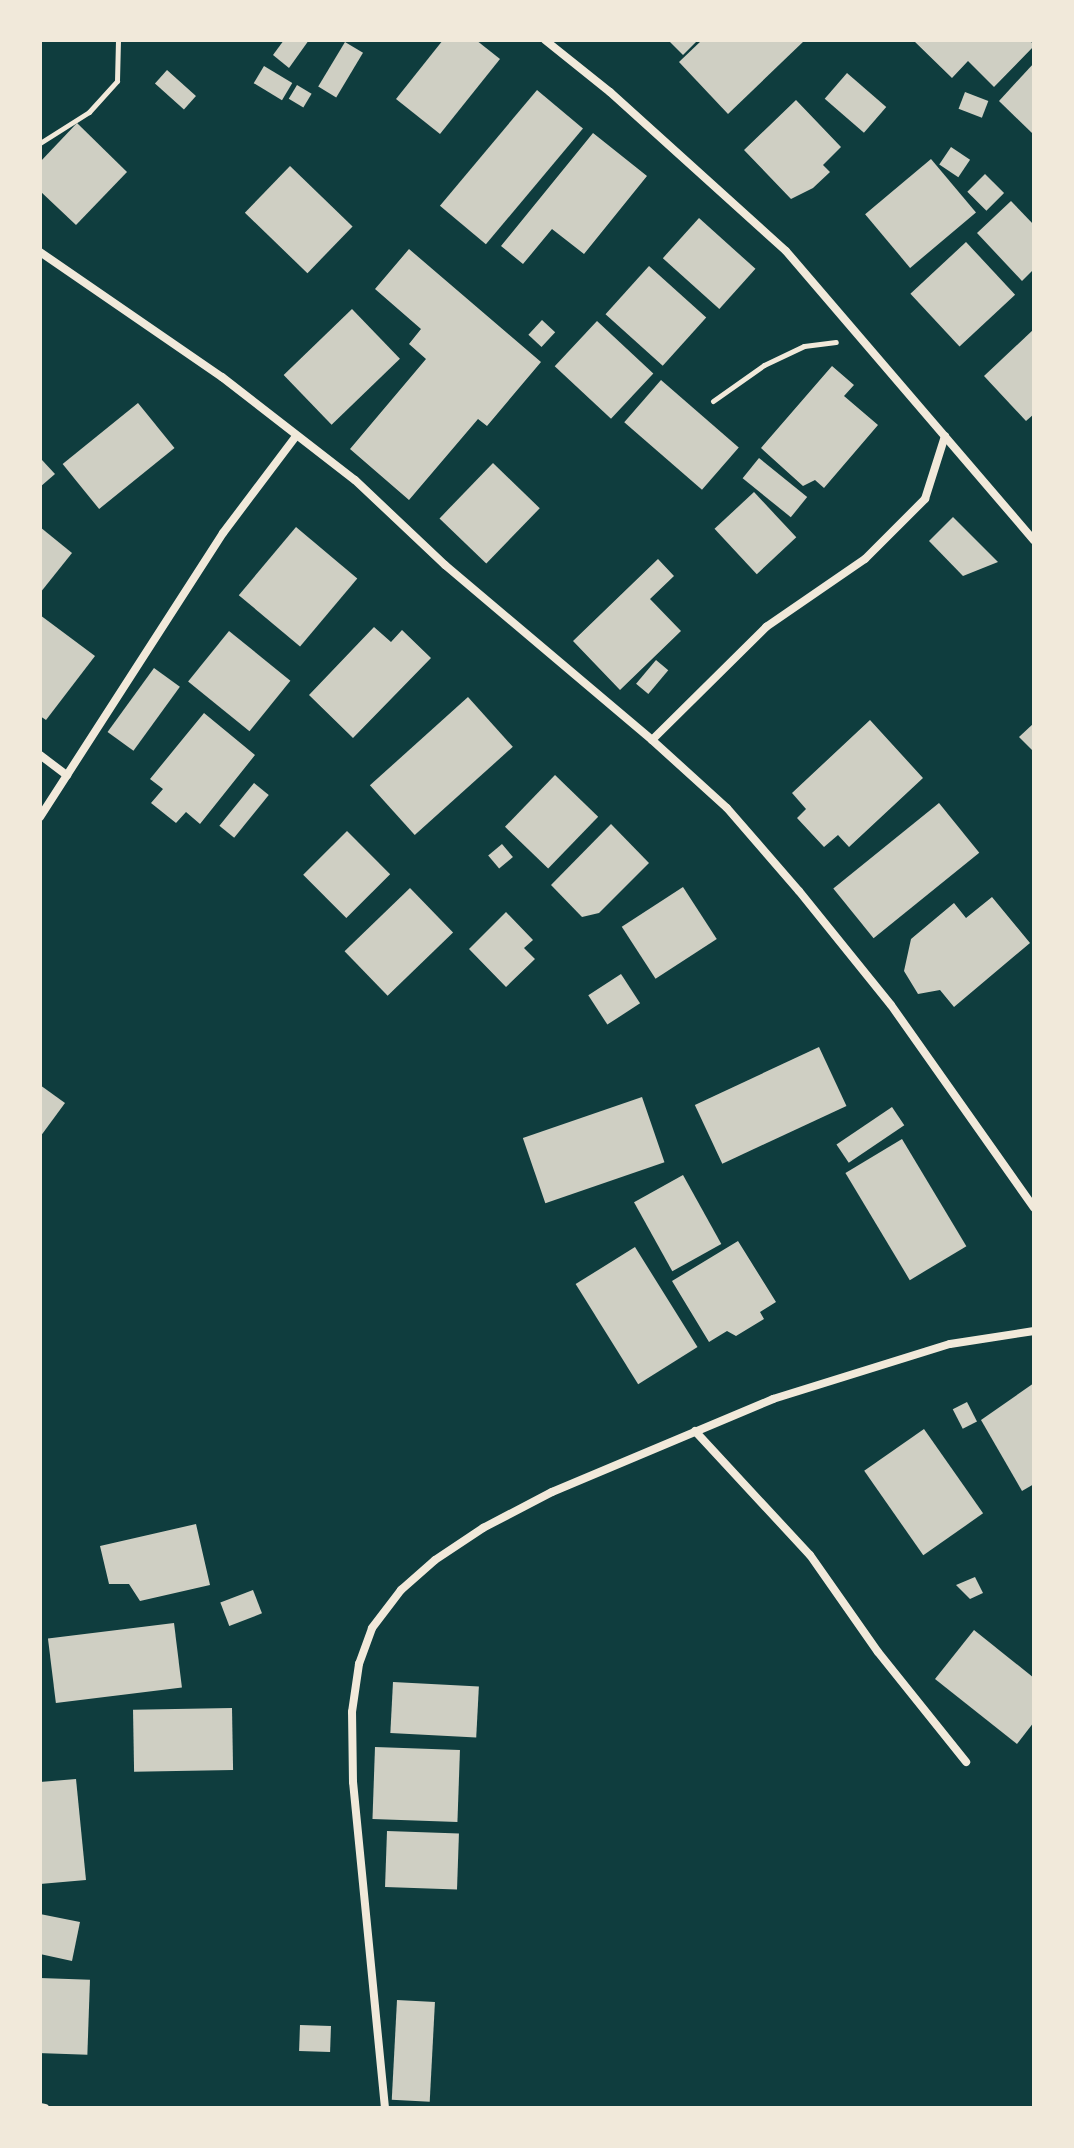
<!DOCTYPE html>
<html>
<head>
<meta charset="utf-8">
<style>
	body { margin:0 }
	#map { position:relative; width:1074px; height:2148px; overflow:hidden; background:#0f3d3e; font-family:"Space Grotesk",sans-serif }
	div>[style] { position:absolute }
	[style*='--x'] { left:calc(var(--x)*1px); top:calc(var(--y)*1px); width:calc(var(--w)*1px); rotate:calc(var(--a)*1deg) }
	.building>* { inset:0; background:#cfcfc3; transform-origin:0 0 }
	.path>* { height:5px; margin:-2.5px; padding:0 2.5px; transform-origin:2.5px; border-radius:2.5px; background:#f1e9da }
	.minor>* { height:8px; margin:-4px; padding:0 4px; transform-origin:4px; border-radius:4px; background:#f1e9da }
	span { translate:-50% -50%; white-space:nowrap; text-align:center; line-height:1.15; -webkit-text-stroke:8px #f1e9da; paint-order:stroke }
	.frame { position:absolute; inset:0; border:42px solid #f1e9da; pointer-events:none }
</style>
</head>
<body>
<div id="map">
	<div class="building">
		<div style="clip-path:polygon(284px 40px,309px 40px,289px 68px,273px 55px)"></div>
		<div style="clip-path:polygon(443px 40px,476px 40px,500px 59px,440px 134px,396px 99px)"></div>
		<div style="clip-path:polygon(668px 40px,698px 40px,683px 55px)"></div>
		<div style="clip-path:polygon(702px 40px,805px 40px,728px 114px,679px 62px)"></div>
		<div style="clip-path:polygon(913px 40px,1030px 40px,1034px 46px,994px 87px,968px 61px,952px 78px)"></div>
		<div style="left:345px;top:42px;width:21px;height:52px;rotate:31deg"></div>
		<div style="clip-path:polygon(1034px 63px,1034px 131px,1032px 133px,999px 101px)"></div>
		<div style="left:264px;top:66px;width:33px;height:20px;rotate:31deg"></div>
		<div style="left:167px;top:70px;width:39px;height:18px;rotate:42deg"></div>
		<div style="left:847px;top:73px;width:52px;height:34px;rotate:41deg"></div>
		<div style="left:297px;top:85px;width:17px;height:16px;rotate:31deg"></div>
		<div style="left:537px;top:90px;width:60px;height:151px;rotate:40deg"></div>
		<div style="left:965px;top:92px;width:25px;height:18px;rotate:21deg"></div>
		<div style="clip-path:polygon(796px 100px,841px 147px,823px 165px,830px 172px,813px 188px,791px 199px,744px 150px)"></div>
		<div style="clip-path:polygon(77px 123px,127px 172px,76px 225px,40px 191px,40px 162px)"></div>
		<div style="clip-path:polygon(593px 133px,647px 176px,584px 254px,552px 229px,523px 264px,501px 246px)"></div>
		<div style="left:951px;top:147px;width:23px;height:21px;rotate:34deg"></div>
		<div style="left:931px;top:159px;width:70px;height:86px;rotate:50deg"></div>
		<div style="left:290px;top:166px;width:87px;height:65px;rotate:44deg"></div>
		<div style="left:985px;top:174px;width:27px;height:25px;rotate:45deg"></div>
		<div style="clip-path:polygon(1011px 201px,1034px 225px,1034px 269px,1022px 281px,977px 233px)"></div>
		<div style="left:699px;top:218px;width:76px;height:54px;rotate:42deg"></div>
		<div style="left:966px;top:242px;width:72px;height:76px;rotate:47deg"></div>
		<div style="clip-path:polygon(409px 249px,541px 362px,487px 426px,478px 419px,409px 500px,350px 449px,426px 359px,409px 344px,421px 329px,375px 289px)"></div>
		<div style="left:649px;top:266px;width:77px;height:65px;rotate:42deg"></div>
		<div style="left:352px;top:309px;width:69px;height:95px;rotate:46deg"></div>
		<div style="left:542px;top:320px;width:18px;height:20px;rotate:43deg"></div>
		<div style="left:597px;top:321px;width:77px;height:62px;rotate:43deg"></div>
		<div style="clip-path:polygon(1034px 329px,1034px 414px,1026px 421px,984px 376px)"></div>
		<div style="clip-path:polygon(832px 366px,854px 385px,844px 396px,878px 425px,824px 488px,815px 480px,803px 486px,761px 448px)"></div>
		<div style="left:661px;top:380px;width:103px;height:56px;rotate:41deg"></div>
		<div style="left:138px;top:403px;width:58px;height:97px;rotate:51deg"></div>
		<div style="left:759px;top:458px;width:62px;height:26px;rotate:39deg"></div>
		<div style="clip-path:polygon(42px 460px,55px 474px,40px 487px,40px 462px)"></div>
		<div style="left:493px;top:463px;width:65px;height:77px;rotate:44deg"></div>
		<div style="left:754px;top:492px;width:62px;height:54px;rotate:47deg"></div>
		<div style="clip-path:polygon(953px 517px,998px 562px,963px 576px,929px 541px)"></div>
		<div style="clip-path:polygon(40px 527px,72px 553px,40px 593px)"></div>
		<div style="left:296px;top:527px;width:80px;height:89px;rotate:40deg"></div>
		<div style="clip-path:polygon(658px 559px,674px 576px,650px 599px,681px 631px,620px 690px,573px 641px)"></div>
		<div style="clip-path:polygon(40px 615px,95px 656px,46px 720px,40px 716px)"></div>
		<div style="clip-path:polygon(374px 627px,391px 642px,402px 630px,431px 658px,353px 738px,309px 695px)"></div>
		<div style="left:229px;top:631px;width:79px;height:65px;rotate:39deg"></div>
		<div style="left:656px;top:660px;width:16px;height:31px;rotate:40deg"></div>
		<div style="left:154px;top:668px;width:32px;height:79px;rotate:36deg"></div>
		<div style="left:468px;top:697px;width:67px;height:132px;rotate:48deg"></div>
		<div style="clip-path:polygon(204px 713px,255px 755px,200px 824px,186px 812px,176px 823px,151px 803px,163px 789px,150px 779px)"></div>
		<div style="clip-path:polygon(870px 720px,923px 778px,849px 847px,838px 835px,824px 847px,797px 818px,806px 809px,792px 793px)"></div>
		<div style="clip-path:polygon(1034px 723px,1034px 752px,1019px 737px)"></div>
		<div style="left:555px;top:775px;width:60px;height:72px;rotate:44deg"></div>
		<div style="left:254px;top:783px;width:19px;height:55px;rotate:39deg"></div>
		<div style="left:939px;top:803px;width:64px;height:136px;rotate:51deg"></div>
		<div style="clip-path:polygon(611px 824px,649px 863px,599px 913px,582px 917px,551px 885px)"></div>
		<div style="left:347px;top:831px;width:61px;height:62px;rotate:45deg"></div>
		<div style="left:502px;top:844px;width:17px;height:18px;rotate:50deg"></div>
		<div style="left:683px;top:887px;width:62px;height:73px;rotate:57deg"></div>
		<div style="left:410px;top:888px;width:62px;height:91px;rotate:46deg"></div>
		<div style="clip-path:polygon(992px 897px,1030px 943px,954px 1007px,940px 990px,918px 994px,904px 971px,911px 939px,954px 903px,966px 918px)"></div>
		<div style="clip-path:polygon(506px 912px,533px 940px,524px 948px,535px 959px,506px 987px,469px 949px)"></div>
		<div style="left:621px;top:974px;width:35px;height:39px;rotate:57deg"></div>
		<div style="left:819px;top:1047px;width:65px;height:137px;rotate:65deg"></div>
		<div style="clip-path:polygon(40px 1085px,65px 1103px,40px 1137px)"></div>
		<div style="left:642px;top:1097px;width:69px;height:126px;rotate:71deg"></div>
		<div style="left:892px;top:1107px;width:22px;height:67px;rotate:56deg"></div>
		<div style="left:902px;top:1139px;width:125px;height:66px;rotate:59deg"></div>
		<div style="left:683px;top:1175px;width:79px;height:56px;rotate:61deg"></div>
		<div style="clip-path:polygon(738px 1241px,776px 1302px,760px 1312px,764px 1319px,736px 1336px,727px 1331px,709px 1342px,672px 1281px)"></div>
		<div style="left:635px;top:1247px;width:118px;height:70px;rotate:58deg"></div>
		<div style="clip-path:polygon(1034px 1383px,1034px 1484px,1022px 1491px,981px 1420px)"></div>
		<div style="left:967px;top:1402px;width:22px;height:16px;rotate:63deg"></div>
		<div style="left:924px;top:1429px;width:103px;height:73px;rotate:55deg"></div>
		<div style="clip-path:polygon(196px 1524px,210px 1585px,140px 1601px,129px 1584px,109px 1584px,100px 1546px)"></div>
		<div style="clip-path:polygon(975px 1577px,983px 1593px,970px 1599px,956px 1585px)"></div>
		<div style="left:253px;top:1590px;width:25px;height:35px;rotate:69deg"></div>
		<div style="left:174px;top:1623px;width:65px;height:127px;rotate:83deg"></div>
		<div style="clip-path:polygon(974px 1630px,1034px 1678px,1034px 1722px,1017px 1744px,935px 1679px)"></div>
		<div style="left:393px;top:1682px;width:86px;height:51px;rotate:3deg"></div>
		<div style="left:232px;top:1708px;width:62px;height:99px;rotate:89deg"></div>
		<div style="left:375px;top:1747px;width:85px;height:72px;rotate:2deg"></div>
		<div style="clip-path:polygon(76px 1779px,86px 1880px,40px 1884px,40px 1782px)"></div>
		<div style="left:387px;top:1831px;width:72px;height:56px;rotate:2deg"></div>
		<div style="clip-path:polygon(40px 1914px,80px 1922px,72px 1961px,40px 1954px)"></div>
		<div style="left:40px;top:1978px;width:50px;height:75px;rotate:2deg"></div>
		<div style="left:397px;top:2000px;width:38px;height:100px;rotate:3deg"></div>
		<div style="left:300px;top:2025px;width:31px;height:26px;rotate:2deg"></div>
	</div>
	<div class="path">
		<div style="--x:40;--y:143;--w:58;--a:-32.3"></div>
		<div style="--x:89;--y:112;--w:42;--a:-47.9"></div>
		<div style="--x:117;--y:81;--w:41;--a:-88.6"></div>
		<div style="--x:713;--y:401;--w:62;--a:-35.2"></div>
		<div style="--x:764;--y:365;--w:44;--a:-25.4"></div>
		<div style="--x:804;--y:346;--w:32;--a:-7"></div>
	</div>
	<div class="minor">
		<div style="--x:545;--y:40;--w:83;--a:38.7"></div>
		<div style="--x:610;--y:92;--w:237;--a:42.1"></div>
		<div style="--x:786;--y:251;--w:381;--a:49.4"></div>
		<div style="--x:40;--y:252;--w:221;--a:34.5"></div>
		<div style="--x:222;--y:377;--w:168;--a:37.8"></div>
		<div style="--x:355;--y:480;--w:124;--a:43.4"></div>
		<div style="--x:445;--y:565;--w:271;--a:40.2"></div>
		<div style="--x:652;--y:740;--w:101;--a:42.2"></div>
		<div style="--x:727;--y:808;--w:110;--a:49.1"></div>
		<div style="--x:799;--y:891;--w:146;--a:51.1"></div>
		<div style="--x:891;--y:1005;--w:248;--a:54.8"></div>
		<div style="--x:652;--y:740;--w:161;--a:-44.7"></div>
		<div style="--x:766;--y:627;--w:120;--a:-34.5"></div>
		<div style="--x:865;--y:559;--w:85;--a:-45"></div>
		<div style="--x:925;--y:499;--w:66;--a:-72.4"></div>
		<div style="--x:40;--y:755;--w:34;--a:37"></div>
		<div style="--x:40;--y:817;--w:338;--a:-57.2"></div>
		<div style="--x:223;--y:533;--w:121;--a:-53"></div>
		<div style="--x:695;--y:1431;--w:169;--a:47.2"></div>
		<div style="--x:810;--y:1555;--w:118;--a:55"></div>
		<div style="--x:878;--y:1652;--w:141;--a:51.3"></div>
		<div style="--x:40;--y:2107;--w:5;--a:11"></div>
		<div style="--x:385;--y:2108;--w:328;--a:-95.6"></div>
		<div style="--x:353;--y:1782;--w:70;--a:-90.8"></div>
		<div style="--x:352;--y:1712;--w:49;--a:-81.7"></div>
		<div style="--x:359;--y:1664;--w:38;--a:-70"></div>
		<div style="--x:372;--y:1628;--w:48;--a:-52.7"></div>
		<div style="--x:401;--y:1590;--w:45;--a:-41.4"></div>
		<div style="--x:435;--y:1560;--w:58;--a:-33.7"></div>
		<div style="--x:483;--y:1528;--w:78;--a:-27.6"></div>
		<div style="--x:552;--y:1492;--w:240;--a:-22.8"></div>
		<div style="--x:773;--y:1399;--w:185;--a:-17.3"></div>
		<div style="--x:950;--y:1344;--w:85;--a:-8.8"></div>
	</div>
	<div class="frame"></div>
</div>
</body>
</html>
